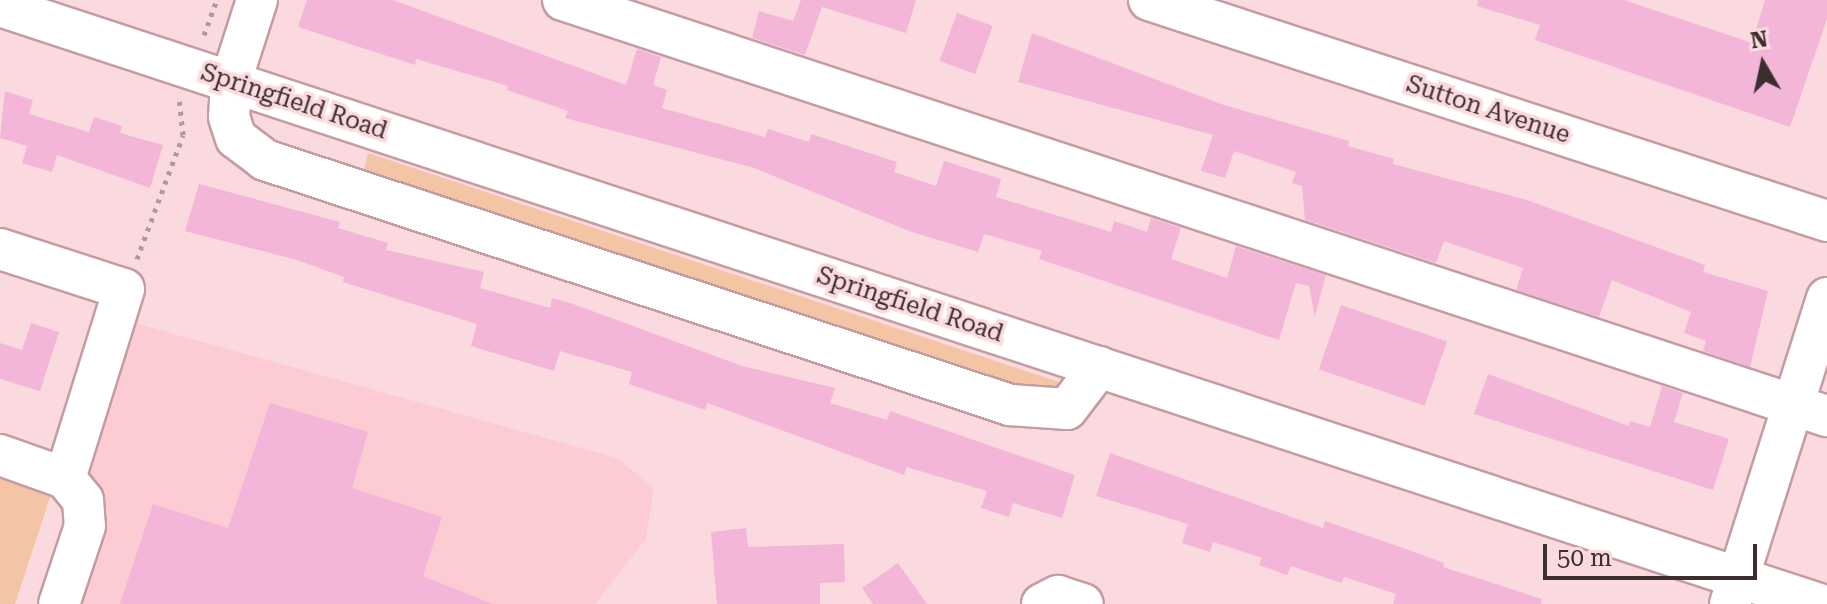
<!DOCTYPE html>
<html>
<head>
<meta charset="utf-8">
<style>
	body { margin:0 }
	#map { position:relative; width:1827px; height:604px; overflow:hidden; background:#fadade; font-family:"Roboto Serif",serif }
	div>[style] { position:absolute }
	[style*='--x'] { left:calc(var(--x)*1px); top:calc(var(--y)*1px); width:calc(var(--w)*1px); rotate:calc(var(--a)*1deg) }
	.built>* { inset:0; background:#fdccd3 }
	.green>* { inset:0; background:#f3c5a5 }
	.building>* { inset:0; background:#f3b5d8; transform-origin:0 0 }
	.path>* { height:5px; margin-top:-2.5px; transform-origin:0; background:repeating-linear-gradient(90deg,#b2999c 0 4px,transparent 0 10px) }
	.roads { filter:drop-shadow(2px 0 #c49da3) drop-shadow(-2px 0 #c49da3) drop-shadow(0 2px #c49da3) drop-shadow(0 -2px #c49da3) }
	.minor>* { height:40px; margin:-20px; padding:0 20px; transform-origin:20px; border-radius:20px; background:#fff }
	span { translate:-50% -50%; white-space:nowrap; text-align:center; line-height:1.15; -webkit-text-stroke:7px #fadade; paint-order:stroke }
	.street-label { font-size:24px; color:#3c2d2f }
	.north { position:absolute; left:1723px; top:24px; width:80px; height:80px; -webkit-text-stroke:6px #fadade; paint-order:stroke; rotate:351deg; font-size:22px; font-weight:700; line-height:32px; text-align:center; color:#3c2d2f }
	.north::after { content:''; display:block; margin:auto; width:28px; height:36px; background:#3c2d2f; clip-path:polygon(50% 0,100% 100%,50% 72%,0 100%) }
	.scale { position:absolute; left:1543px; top:544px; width:214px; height:36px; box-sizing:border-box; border:4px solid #3c2d2f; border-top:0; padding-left:10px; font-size:24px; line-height:28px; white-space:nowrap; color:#3c2d2f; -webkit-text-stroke:6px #fadade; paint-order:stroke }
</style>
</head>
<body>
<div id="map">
	<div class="built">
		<div style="clip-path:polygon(117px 318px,617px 458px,654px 488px,646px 539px,595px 604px,66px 604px,72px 464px)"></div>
	</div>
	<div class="green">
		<div style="clip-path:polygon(368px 153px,1068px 385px,1034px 397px,361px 183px)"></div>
		<div style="clip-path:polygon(0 474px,51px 494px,15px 604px,0 604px)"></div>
	</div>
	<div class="building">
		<div style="clip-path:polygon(307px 0,393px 0,626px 85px,637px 49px,661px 57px,653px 85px,667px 90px,662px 108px,765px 137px,768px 129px,809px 142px,811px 134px,897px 162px,894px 172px,936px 186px,944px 161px,1001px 179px,996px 197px,1111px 232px,1114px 221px,1147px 232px,1151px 218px,1181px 228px,1171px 259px,1227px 278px,1236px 246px,1326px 275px,1315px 316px,1309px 286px,1296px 283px,1279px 340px,1039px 259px,1042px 251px,984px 234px,978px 252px,909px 231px,754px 168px,565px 118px,568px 111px,507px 90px,508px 86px,416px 59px,415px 65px,298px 27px)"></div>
		<div style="clip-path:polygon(801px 0,916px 0,906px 33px,822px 7px,805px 55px,752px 38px,759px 11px,793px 21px)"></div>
		<div style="clip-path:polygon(1478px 0,1624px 0,1752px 43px,1765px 0,1827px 0,1827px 19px,1790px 127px,1535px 40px,1540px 25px,1477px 6px)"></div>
		<div style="left:957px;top:13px;width:38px;height:51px;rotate:20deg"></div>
		<div style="clip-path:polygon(1032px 33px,1224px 105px,1349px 141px,1348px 146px,1394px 159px,1393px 164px,1527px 200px,1705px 265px,1703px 272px,1768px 291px,1750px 367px,1703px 351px,1706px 341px,1684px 333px,1691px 312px,1612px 280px,1599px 317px,1516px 290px,1523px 268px,1444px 241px,1436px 263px,1305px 220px,1302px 186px,1292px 183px,1296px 172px,1234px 151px,1225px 178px,1201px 171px,1213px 135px,1018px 82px)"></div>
		<div style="clip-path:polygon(5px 91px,33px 100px,29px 114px,89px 132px,94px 117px,122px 126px,120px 133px,163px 145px,150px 188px,57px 155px,52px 172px,22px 163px,27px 146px,0 138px)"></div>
		<div style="clip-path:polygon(199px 184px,340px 222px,338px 228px,388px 243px,386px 250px,484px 272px,480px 288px,550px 308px,552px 298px,573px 304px,742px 366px,835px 388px,830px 403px,887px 420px,890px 411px,1075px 475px,1062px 518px,1013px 503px,1009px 517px,981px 508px,987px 491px,907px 467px,904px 475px,707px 403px,705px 410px,629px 384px,632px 372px,560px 351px,554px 371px,471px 346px,477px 324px,343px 282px,344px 277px,297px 260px,185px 231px)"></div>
		<div style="left:1341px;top:305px;width:112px;height:68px;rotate:19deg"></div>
		<div style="clip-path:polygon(31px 323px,59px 332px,40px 391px,0 379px,0 343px,22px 350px)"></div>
		<div style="clip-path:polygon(1488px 374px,1629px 426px,1630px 421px,1650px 427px,1662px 386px,1683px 393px,1674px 422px,1729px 439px,1713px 490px,1474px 414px)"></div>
		<div style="clip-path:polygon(270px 403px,368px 432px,352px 488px,442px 517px,423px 576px,493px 604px,120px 604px,153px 504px,228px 528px)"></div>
		<div style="clip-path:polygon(1110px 453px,1323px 528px,1325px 521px,1403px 548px,1444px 563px,1443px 567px,1542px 599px,1541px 604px,1393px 604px,1396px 594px,1344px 577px,1342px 583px,1291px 566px,1287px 575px,1259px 565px,1262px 558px,1213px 542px,1210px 552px,1182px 543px,1188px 524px,1096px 496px)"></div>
		<div style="clip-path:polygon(746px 528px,748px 547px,844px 544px,845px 582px,820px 583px,820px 604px,717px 604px,711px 532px)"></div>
		<div style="clip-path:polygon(898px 563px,927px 604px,873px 604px,862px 588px)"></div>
	</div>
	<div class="path">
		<div style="--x:204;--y:35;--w:37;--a:-70"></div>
		<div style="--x:137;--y:259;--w:132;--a:-69.6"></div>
		<div style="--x:183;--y:135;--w:37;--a:-96"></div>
	</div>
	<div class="roads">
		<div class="minor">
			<div style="--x:257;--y:0;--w:85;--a:107.8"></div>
			<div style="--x:231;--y:81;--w:36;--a:93"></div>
			<div style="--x:229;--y:117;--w:22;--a:72"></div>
			<div style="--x:236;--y:138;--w:36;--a:37"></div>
			<div style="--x:265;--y:160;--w:784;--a:18.2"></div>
			<div style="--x:1010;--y:405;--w:57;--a:4"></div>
			<div style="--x:1067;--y:409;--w:53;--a:-52.7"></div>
			<div style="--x:563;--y:0;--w:1331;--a:18.22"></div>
			<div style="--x:1149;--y:0;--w:713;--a:18.05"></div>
			<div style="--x:0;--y:6;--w:1915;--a:18.2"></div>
			<div style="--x:0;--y:249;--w:130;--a:17.9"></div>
			<div style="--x:124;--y:289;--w:198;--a:107.3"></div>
			<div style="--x:0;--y:455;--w:69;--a:19.5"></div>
			<div style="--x:65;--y:478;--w:28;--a:51"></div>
			<div style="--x:83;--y:500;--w:26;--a:86"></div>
			<div style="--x:85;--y:526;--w:82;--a:108.4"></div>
			<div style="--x:1042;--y:604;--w:18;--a:-27"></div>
			<div style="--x:1058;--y:596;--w:26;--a:18"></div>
			<div style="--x:1730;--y:604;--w:321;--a:-72.4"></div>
		</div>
	</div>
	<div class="street-label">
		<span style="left:294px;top:102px;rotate:18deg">Springfield Road</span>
		<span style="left:1488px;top:110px;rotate:18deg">Sutton Avenue</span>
		<span style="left:910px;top:305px;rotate:18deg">Springfield Road</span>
	</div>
	<div class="north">N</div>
	<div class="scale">50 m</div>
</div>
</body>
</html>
